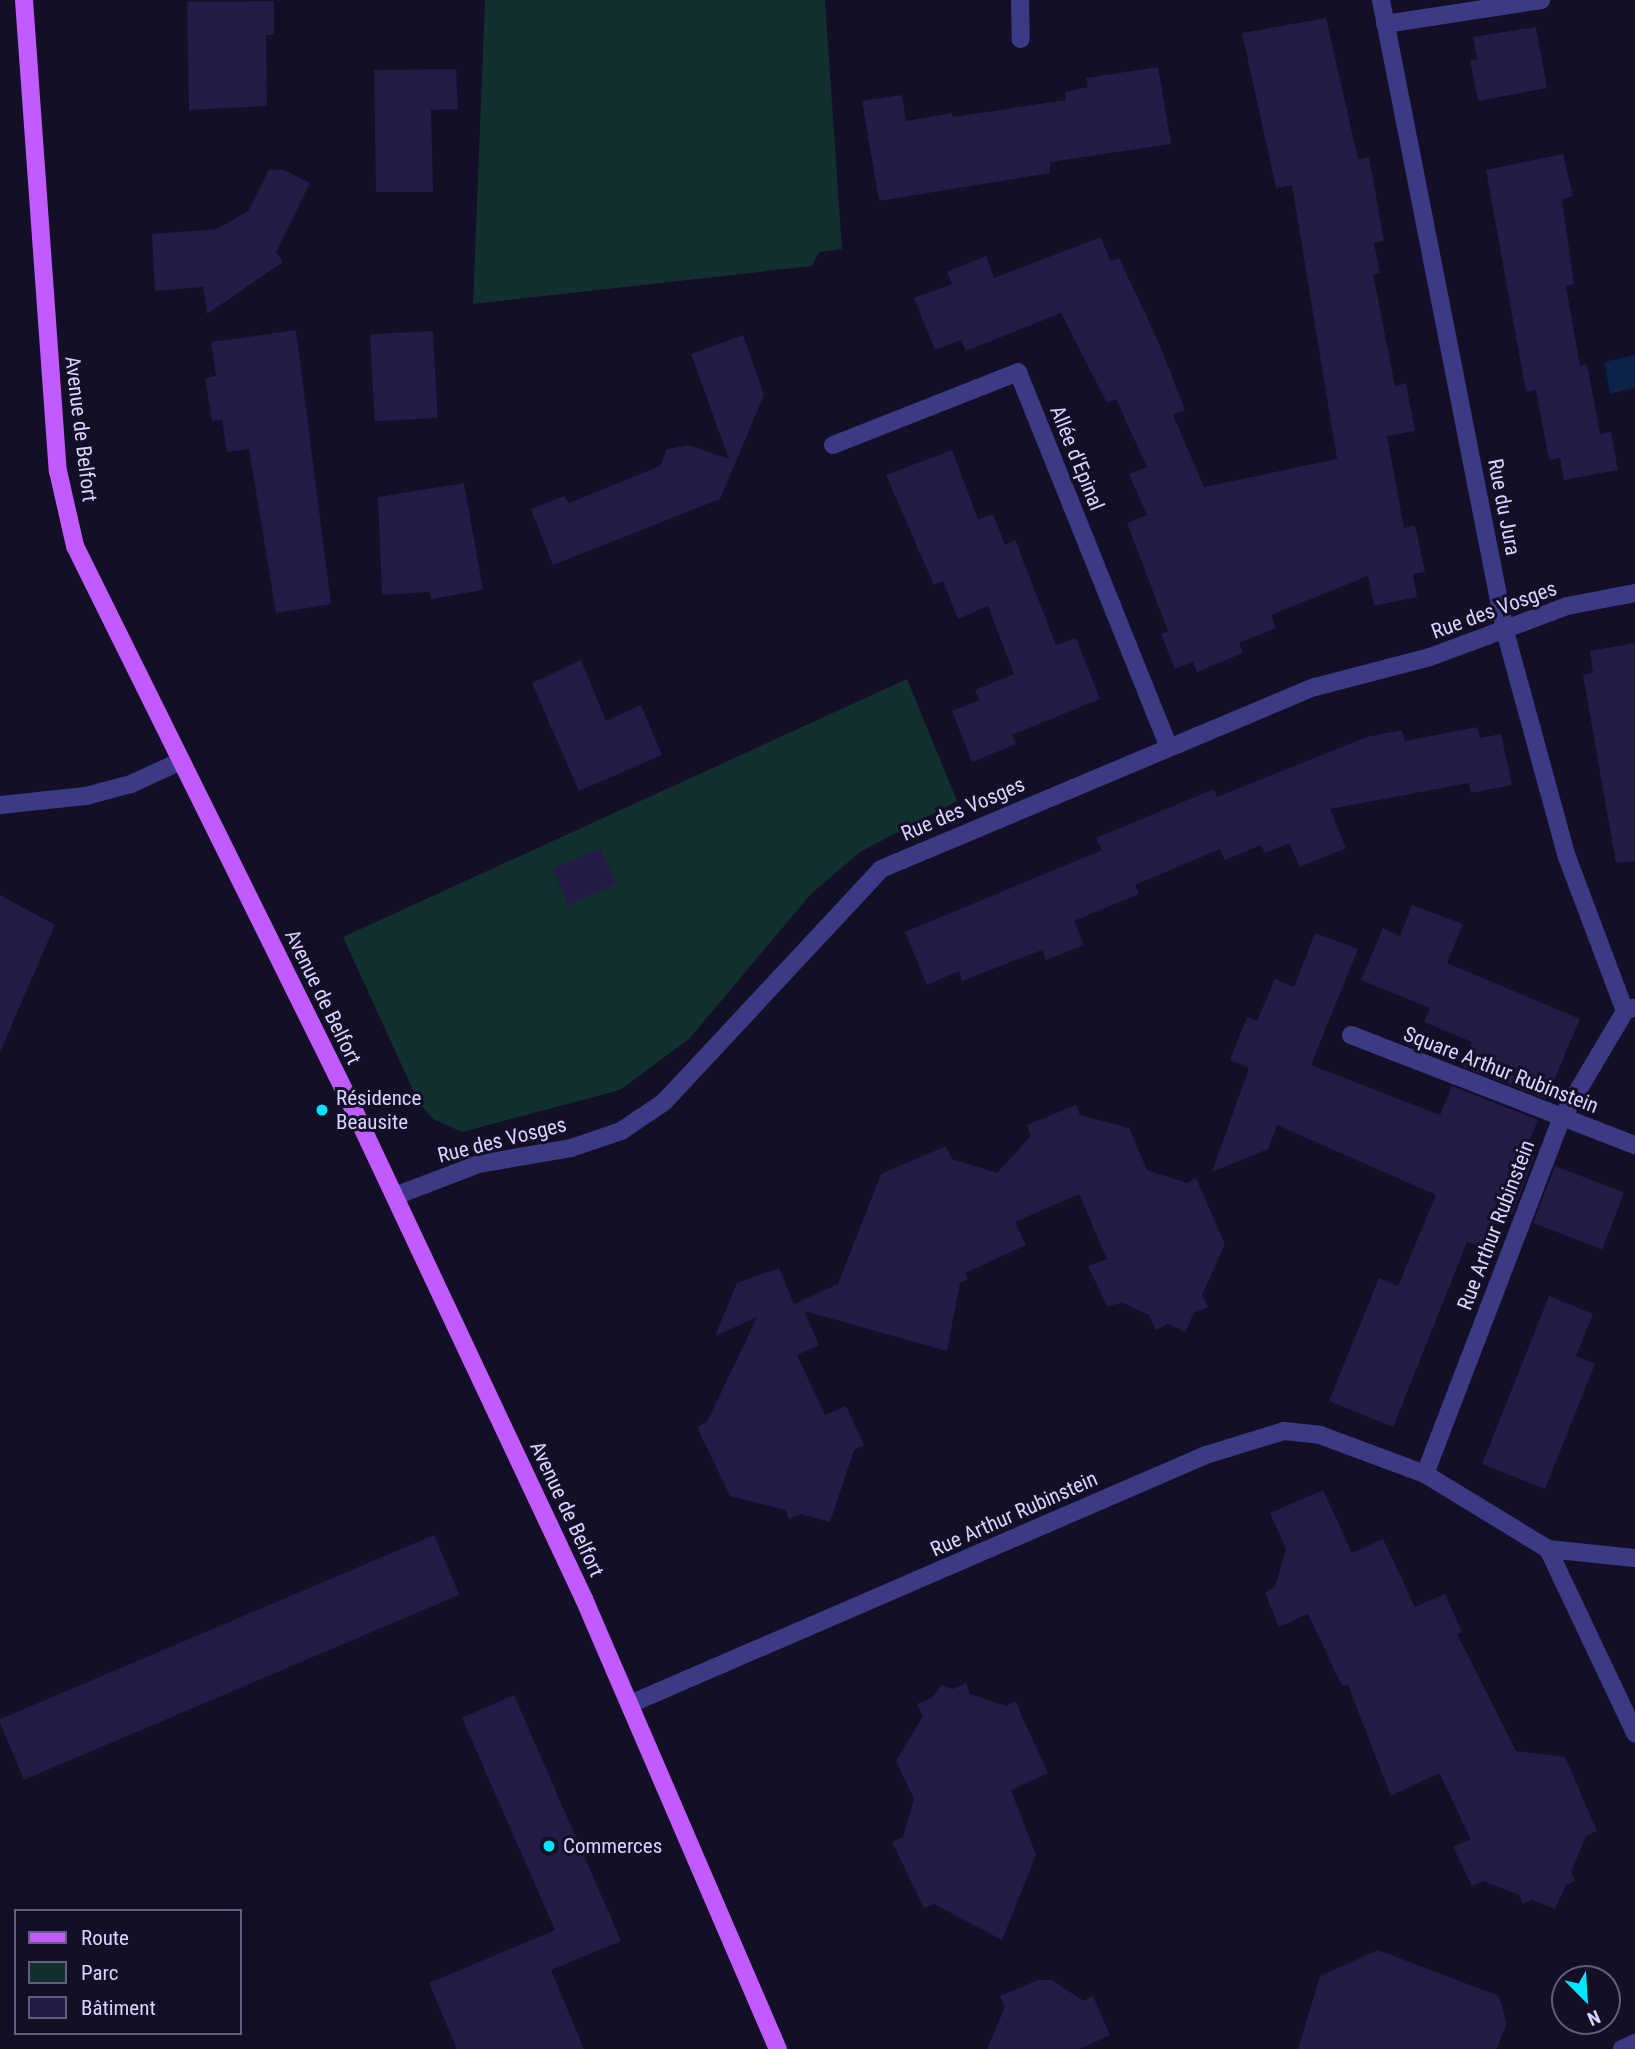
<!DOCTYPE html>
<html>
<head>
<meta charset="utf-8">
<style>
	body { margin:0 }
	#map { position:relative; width:1635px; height:2049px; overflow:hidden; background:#130f26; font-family:"Roboto Condensed",sans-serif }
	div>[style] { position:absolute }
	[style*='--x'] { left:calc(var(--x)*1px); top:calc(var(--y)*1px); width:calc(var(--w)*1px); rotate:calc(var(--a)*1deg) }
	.green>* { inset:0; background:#12302f }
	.water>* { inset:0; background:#0c2248 }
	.building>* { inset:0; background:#241b47; transform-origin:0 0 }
	.minor>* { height:18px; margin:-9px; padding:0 9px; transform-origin:9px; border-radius:9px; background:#3d3a85 }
	.major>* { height:18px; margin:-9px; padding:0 9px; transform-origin:9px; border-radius:9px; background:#c25bff }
	.dots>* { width:19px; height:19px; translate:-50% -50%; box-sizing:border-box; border:4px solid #130f26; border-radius:50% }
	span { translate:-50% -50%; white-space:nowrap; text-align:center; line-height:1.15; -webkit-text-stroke:6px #130f26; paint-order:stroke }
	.street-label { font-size:21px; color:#d9d4ff }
	.poi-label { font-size:21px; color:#d9d4ff }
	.left { translate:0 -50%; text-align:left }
	.legend { position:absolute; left:14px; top:1909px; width:228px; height:126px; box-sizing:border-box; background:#130f26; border:2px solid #625e7d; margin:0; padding:9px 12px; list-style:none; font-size:21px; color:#d9d4ff }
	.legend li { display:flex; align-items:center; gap:14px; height:35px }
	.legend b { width:35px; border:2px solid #625e7d }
	.north { position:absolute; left:1551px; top:1965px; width:70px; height:70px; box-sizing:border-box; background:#130f26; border:2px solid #625e7d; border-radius:50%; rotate:156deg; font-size:19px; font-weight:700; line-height:28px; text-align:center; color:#d9d4ff }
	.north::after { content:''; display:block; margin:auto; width:24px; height:32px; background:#00e5ff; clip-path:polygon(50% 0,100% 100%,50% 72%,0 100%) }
</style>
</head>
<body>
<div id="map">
	<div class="green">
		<div style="clip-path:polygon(485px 0,825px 0,842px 249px,819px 252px,812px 266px,473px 304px)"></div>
		<div style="clip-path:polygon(907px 679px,957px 801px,860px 852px,811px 894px,689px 1039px,620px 1090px,462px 1132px,433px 1119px,419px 1103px,343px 937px)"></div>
	</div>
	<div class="water">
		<div style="clip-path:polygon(1635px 355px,1635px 388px,1610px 394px,1604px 362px)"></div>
	</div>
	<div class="building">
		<div style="clip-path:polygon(274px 1px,274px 35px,266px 35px,267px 106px,189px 110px,187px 2px)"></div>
		<div style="clip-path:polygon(1326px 18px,1358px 159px,1369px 157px,1384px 241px,1374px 243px,1380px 273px,1373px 274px,1395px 386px,1406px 383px,1415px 431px,1387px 436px,1404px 528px,1415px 525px,1425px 572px,1413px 574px,1417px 597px,1374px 606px,1368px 576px,1271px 615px,1276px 628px,1239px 643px,1243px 653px,1197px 672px,1193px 662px,1175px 669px,1161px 634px,1168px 631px,1127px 523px,1147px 515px,1129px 474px,1147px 467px,1116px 399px,1107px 403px,1061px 313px,966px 351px,961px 340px,935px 350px,914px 298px,952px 284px,947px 272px,986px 256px,994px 278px,1101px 237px,1110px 261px,1119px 258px,1158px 341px,1185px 410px,1173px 415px,1204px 487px,1337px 459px,1292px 185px,1276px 188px,1242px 33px)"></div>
		<div style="clip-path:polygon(1536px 27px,1547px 88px,1478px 101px,1470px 60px,1477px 59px,1473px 37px)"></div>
		<div style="clip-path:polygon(1158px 67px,1171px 144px,1050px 162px,1050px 173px,879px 201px,862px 101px,902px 95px,906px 121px,952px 113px,953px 117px,1066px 100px,1065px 92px,1088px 87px,1086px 78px)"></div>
		<div style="clip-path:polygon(456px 69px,458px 109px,431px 110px,433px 192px,376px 192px,374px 70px)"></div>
		<div style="clip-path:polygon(1563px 154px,1573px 196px,1562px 199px,1574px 284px,1566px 286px,1580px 366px,1587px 364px,1600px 434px,1611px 432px,1618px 470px,1564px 480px,1560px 458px,1549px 460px,1536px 390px,1526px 392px,1486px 170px)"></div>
		<div style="clip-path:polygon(269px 170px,284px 170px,310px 183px,276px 252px,283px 262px,207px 314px,203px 287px,155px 291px,152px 234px,217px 229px,248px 211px)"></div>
		<div style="clip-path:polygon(296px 330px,331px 604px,276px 613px,249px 449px,227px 452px,222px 420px,212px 421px,205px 378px,216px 376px,211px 342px)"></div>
		<div style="left:433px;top:331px;width:87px;height:63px;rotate:87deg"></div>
		<div style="clip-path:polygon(743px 335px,764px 395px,720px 499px,553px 565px,531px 509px,564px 496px,569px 503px,660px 466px,667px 449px,689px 445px,729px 459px,691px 354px)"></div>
		<div style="clip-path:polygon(952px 450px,978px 519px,993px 514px,1005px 545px,1015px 540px,1056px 645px,1076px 638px,1100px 699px,1012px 735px,1016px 744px,972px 762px,952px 711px,980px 700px,975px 690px,1014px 674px,988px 606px,958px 619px,943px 581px,934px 585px,886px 475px)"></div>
		<div style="clip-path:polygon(464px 483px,483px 590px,431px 599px,429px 592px,382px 595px,378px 497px)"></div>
		<div style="clip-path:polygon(1635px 643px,1635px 861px,1616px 863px,1583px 675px,1593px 673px,1590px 651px)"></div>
		<div style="clip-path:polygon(581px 660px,606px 721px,641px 705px,662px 755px,579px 791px,532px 683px)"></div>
		<div style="clip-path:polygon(1477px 727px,1480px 738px,1501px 734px,1512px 785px,1471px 793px,1469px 783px,1330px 809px,1346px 848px,1300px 867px,1289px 843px,1265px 853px,1261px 845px,1225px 860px,1220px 849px,1135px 885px,1139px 894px,1074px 921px,1084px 945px,1046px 960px,1042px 950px,962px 981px,959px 971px,927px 985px,905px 932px,1102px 850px,1096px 838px,1214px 789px,1217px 797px,1367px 737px,1402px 730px,1405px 741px)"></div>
		<div style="left:600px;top:848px;width:39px;height:52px;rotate:66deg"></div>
		<div style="clip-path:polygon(0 895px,55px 925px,0 1052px)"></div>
		<div style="clip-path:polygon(1412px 905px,1463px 924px,1447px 963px,1580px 1019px,1546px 1099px,1461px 1066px,1472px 1042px,1424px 1022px,1430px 1008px,1361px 980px,1383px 928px,1400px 936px)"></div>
		<div style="clip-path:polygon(1315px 933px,1358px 949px,1311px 1065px,1440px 1115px,1452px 1086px,1538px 1120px,1524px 1154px,1534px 1157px,1512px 1215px,1502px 1210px,1486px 1249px,1467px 1242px,1393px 1427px,1329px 1401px,1379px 1278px,1398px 1286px,1436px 1195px,1277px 1125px,1268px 1149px,1212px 1172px,1249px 1068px,1230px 1060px,1247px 1017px,1257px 1021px,1275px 979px,1294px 987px)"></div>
		<div style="clip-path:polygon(1076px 1105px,1080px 1115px,1129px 1128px,1147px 1170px,1187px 1183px,1196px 1178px,1225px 1244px,1202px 1295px,1208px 1307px,1194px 1313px,1185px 1332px,1168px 1324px,1156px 1330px,1149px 1315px,1123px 1303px,1107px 1306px,1088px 1266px,1107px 1259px,1079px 1194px,1015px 1222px,1026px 1245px,965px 1273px,968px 1279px,960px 1283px,947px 1351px,804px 1311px,819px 1345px,797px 1355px,825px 1415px,846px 1406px,864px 1445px,854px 1450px,830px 1522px,801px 1514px,789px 1519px,785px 1510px,730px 1496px,697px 1427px,707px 1422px,757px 1317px,715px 1336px,737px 1283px,779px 1268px,794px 1304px,838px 1284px,881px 1174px,946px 1146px,952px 1159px,997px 1173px,1031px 1136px,1027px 1125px)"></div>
		<div style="left:1555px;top:1166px;width:74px;height:61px;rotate:21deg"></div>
		<div style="clip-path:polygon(1549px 1296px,1593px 1314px,1576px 1356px,1595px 1364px,1545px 1489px,1482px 1464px)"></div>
		<div style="clip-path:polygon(1323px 1490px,1352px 1553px,1383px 1539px,1415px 1607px,1445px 1594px,1462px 1632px,1457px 1634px,1516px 1751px,1565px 1757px,1597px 1831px,1586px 1836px,1571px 1872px,1575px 1881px,1566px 1885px,1555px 1909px,1532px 1900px,1523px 1904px,1519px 1895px,1483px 1881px,1472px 1886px,1453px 1847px,1471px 1839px,1439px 1773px,1391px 1796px,1348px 1685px,1342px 1686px,1308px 1614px,1279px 1627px,1265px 1592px,1275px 1587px,1286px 1549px,1270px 1513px)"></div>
		<div style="left:434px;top:1535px;width:65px;height:473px;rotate:67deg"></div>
		<div style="clip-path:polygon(966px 1683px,970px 1694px,1006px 1706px,1015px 1701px,1048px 1773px,1011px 1790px,1036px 1855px,1002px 1940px,934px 1904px,924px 1908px,892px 1842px,903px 1837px,914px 1799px,896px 1761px,923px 1716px,917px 1704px,933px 1697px,941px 1685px,953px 1689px)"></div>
		<div style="clip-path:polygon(514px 1695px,621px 1941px,551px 1970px,584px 2049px,457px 2049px,429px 1983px,555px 1930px,462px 1718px)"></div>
		<div style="clip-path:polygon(1378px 1950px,1499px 1996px,1507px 2024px,1496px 2049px,1298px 2049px,1320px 1976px)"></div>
		<div style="clip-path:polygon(1038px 1980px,1052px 1980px,1083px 2001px,1093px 1996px,1110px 2035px,1080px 2049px,987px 2049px,1005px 2007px,1000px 1996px)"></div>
	</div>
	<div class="minor">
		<div style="--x:1020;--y:0;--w:39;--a:89"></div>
		<div style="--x:1381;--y:0;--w:643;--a:78.88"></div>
		<div style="--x:1505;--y:631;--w:234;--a:74.7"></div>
		<div style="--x:1567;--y:857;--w:165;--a:69.4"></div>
		<div style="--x:1385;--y:24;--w:158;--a:-8.7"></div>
		<div style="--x:833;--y:445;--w:199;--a:-21.5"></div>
		<div style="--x:1018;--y:372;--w:403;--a:68.1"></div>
		<div style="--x:0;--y:805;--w:86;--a:-6"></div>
		<div style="--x:86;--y:796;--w:47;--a:-14.9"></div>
		<div style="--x:131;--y:784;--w:55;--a:-24.7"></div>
		<div style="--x:1351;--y:1035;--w:305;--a:21.2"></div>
		<div style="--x:395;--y:1196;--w:90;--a:-20.9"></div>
		<div style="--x:479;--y:1164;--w:93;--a:-9.9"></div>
		<div style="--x:571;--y:1148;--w:53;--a:-18.8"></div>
		<div style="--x:621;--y:1131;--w:52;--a:-34"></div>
		<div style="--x:664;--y:1102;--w:318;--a:-47"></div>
		<div style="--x:881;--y:869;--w:471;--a:-22.8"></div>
		<div style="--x:1315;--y:687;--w:119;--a:-14.6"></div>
		<div style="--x:1430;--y:657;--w:146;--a:-20.4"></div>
		<div style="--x:1567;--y:606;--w:69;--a:-10.8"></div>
		<div style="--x:1425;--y:1474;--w:380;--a:-69"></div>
		<div style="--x:1561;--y:1119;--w:126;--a:-59.3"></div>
		<div style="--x:1625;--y:1011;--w:9;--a:-21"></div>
		<div style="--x:1548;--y:1549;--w:204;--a:64.7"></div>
		<div style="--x:630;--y:1704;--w:628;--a:-23.38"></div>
		<div style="--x:1206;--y:1455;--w:82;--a:-17.1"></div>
		<div style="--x:1284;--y:1431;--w:36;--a:6"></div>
		<div style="--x:1320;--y:1435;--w:112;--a:20.4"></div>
		<div style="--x:1425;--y:1474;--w:144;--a:31.4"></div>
		<div style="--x:1548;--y:1549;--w:87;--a:5.9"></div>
		<div style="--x:1622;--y:2049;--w:14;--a:-25"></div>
	</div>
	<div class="major">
		<div style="--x:24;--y:0;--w:472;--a:85.9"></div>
		<div style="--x:58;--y:471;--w:77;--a:77.2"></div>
		<div style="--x:75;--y:546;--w:627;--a:63.68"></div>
		<div style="--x:353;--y:1108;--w:543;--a:64.8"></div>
		<div style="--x:584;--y:1599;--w:490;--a:66.7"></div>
	</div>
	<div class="dots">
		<div style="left:322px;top:1110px;background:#00e5ff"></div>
		<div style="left:549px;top:1846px;background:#00e5ff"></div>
	</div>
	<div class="street-label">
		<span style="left:81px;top:429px;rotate:83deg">Avenue de Belfort</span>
		<span style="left:1077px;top:458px;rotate:68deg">Allée d'Epinal</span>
		<span style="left:1504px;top:507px;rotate:79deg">Rue du Jura</span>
		<span style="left:1494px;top:610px;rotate:-20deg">Rue des Vosges</span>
		<span style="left:963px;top:809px;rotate:-23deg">Rue des Vosges</span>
		<span style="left:323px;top:997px;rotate:64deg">Avenue de Belfort</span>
		<span style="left:1501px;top:1070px;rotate:21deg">Square Arthur Rubinstein</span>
		<span style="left:502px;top:1140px;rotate:-14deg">Rue des Vosges</span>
		<span style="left:1496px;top:1225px;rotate:-69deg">Rue Arthur Rubinstein</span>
		<span style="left:567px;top:1509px;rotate:65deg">Avenue de Belfort</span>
		<span style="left:1014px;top:1514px;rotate:-24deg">Rue Arthur Rubinstein</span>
	</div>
	<div class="poi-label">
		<span class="left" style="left:336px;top:1110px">Résidence<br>Beausite</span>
		<span class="left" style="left:563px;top:1846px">Commerces</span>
	</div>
	<ul class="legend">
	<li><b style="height:9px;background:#c25bff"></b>Route</li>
	<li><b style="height:19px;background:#12302f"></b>Parc</li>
	<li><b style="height:19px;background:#241b47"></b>Bâtiment</li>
	</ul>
	<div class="north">N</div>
</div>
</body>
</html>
